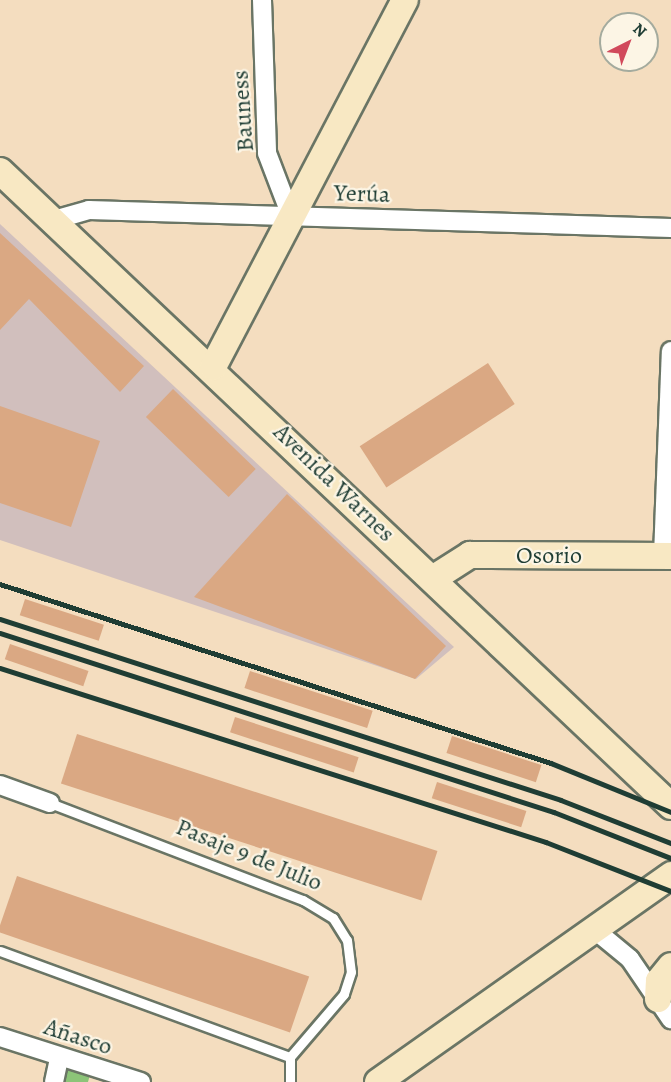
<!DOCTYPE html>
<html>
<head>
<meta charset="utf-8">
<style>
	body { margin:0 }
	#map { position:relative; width:671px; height:1082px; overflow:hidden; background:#f4ddbf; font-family:Alegreya,serif }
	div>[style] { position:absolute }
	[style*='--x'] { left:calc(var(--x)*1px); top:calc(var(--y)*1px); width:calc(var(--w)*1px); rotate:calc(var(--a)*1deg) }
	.industrial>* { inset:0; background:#d1bfbd }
	.green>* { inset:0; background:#8cc478 }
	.building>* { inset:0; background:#daa883; transform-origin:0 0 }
	.roads { filter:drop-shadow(2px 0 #6a7565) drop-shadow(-2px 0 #6a7565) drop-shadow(0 2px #6a7565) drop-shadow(0 -2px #6a7565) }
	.lane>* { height:9px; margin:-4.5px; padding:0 4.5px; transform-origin:4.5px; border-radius:4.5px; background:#fff }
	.street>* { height:18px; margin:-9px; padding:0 9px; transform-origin:9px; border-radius:9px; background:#fff }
	.secondary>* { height:26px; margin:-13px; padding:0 13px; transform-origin:13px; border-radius:13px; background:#f8e8c3 }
	.rail>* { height:4.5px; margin:-2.25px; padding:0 2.25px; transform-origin:2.25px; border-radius:2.25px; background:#1f3d34 }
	span { translate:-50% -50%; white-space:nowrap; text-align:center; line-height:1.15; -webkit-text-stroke:4.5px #fcf5e5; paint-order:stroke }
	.street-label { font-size:24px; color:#1f3d34 }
	.north { position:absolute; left:599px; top:12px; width:60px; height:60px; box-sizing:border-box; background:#fcf5e5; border:2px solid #a4ab9e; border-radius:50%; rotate:42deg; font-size:16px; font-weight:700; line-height:24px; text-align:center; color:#1f3d34 }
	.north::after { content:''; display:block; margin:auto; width:21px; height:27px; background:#d1495b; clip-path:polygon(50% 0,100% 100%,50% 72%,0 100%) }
</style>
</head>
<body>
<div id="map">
	<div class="industrial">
		<div style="clip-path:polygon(0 224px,454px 647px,416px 679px,0 540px)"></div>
	</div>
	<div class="green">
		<div style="clip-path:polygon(59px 1058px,92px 1067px,88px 1082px,54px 1082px)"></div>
	</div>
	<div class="building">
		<div style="clip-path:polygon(0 233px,144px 366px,120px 392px,29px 299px,0 330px)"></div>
		<div style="left:488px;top:363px;width:49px;height:153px;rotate:57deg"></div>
		<div style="left:173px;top:389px;width:115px;height:39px;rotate:44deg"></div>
		<div style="clip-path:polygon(0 406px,100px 441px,71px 527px,0 503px)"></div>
		<div style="clip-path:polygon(287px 494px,446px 646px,415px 679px,194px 597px)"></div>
		<div style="left:25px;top:599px;width:83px;height:17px;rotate:18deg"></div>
		<div style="left:10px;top:644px;width:83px;height:16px;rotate:19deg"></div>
		<div style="left:250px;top:671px;width:129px;height:18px;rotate:18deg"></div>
		<div style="left:235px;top:717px;width:130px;height:16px;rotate:18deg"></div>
		<div style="left:77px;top:734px;width:379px;height:52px;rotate:18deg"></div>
		<div style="left:452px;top:736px;width:94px;height:18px;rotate:18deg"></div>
		<div style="left:437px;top:782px;width:94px;height:17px;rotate:18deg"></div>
		<div style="left:17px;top:876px;width:309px;height:59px;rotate:19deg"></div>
	</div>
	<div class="roads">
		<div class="lane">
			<div style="--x:50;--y:803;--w:271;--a:21"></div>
			<div style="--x:303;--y:900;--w:35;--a:31"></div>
			<div style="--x:333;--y:918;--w:26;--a:58"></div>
			<div style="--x:347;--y:940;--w:32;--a:83"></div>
			<div style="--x:351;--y:972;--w:23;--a:108"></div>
			<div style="--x:344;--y:994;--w:83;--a:130.6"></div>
			<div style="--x:290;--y:1057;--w:25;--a:90"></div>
			<div style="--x:0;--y:951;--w:309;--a:20.1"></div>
		</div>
		<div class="street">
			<div style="--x:262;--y:0;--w:153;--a:88.1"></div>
			<div style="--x:267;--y:153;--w:67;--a:69.1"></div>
			<div style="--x:54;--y:220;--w:36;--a:-16"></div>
			<div style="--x:89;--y:210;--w:582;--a:1.77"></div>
			<div style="--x:663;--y:556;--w:205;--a:-87.8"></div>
			<div style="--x:0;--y:785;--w:53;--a:19.8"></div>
			<div style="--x:595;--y:930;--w:45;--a:39.6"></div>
			<div style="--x:630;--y:959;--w:73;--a:55.7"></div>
			<div style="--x:0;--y:1037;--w:148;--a:17.7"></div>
			<div style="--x:54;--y:1082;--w:25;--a:-78"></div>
		</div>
		<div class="secondary">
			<div style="--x:0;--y:171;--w:924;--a:43.42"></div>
			<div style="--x:213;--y:367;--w:414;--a:-62.4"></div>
			<div style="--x:434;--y:578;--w:43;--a:-32.6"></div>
			<div style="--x:470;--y:555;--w:201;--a:0.3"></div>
			<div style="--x:658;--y:999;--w:18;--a:-87"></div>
			<div style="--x:659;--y:981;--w:19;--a:-51"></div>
			<div style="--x:378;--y:1082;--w:359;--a:-35.2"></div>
		</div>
	</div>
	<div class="rail">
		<div style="--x:0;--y:584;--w:579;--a:18"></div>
		<div style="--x:551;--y:763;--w:130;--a:22.2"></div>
		<div style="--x:0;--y:619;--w:589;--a:17.88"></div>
		<div style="--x:561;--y:800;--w:118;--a:21.4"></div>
		<div style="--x:0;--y:633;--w:582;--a:17.91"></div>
		<div style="--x:554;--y:812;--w:126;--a:21.5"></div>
		<div style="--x:0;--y:668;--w:573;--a:17.68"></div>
		<div style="--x:546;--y:842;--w:134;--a:21.4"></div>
	</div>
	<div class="street-label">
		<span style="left:243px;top:111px;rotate:-94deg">Bauness</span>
		<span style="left:362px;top:194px;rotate:2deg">Yerúa</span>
		<span style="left:334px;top:483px;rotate:44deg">Avenida Warnes</span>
		<span style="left:549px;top:556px">Osorio</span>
		<span style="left:249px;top:855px;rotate:22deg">Pasaje 9 de Julio</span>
		<span style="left:78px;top:1037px;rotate:18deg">Añasco</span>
	</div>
	<div class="north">N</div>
</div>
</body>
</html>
